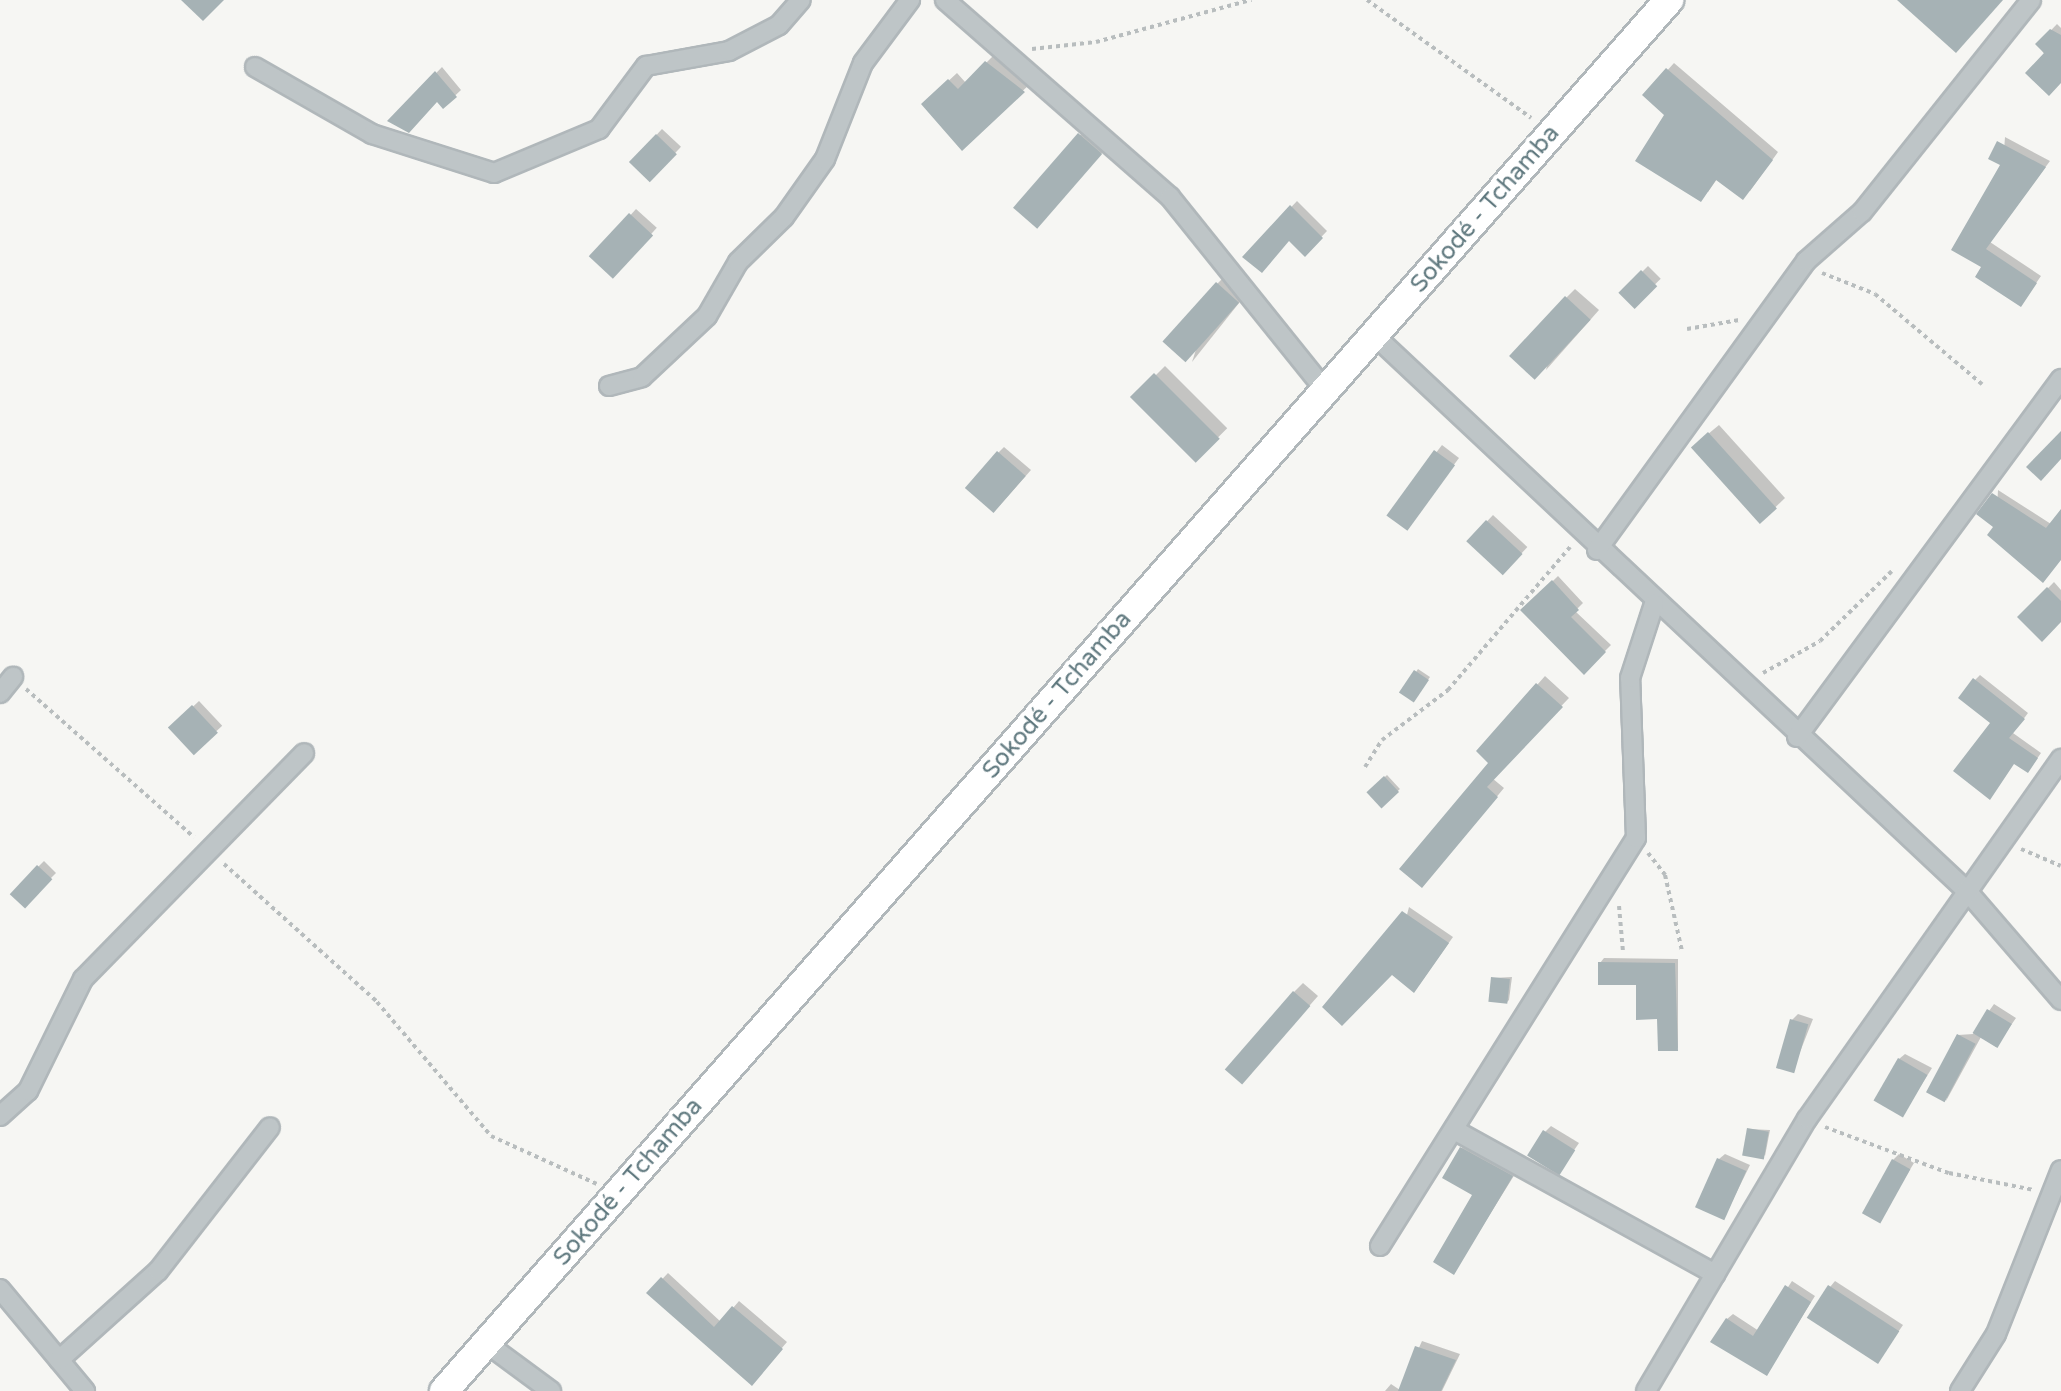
<!DOCTYPE html>
<html>
<head>
<meta charset="utf-8">
<style>
	body { margin:0 }
	#map { position:relative; width:2061px; height:1391px; overflow:hidden; background:#f6f6f3; font-family:"Varela Round",sans-serif }
	div>[style] { position:absolute }
	[style*='--x'] { left:calc(var(--x)*1px); top:calc(var(--y)*1px); width:calc(var(--w)*1px); rotate:calc(var(--a)*1deg) }
	.shadow>* { inset:0; background:#0003; transform-origin:0 0 }
	.building>* { inset:0; background:#a6b2b5; transform-origin:0 0 }
	.path>* { height:4px; margin-top:-2px; transform-origin:0; background:repeating-linear-gradient(90deg,#b8bdbe 0 4px,transparent 0 8px) }
	.roads { filter:drop-shadow(2px 0 #b0b7ba) drop-shadow(-2px 0 #b0b7ba) drop-shadow(0 2px #b0b7ba) drop-shadow(0 -2px #b0b7ba) }
	.minor>* { height:18px; margin:-9px; padding:0 9px; transform-origin:9px; border-radius:9px; background:#bec5c7 }
	.primary>* { height:28px; margin:-14px; padding:0 14px; transform-origin:14px; border-radius:14px; background:#fff }
	span { translate:-50% -50%; white-space:nowrap; text-align:center; line-height:1.15; -webkit-text-stroke:8px #fff; paint-order:stroke }
	.street-label { font-size:24px; color:#60797f }
</style>
</head>
<body>
<div id="map">
	<div class="shadow">
		<div style="clip-path:polygon(2057px 24px,2061px 28px,2061px 81px,2038px 44px)"></div>
		<div style="clip-path:polygon(994px 55px,1031px 83px,962px 148px,931px 97px,957px 73px,966px 83px)"></div>
		<div style="clip-path:polygon(1674px 63px,1778px 152px,1750px 191px,1717px 179px,1708px 192px,1666px 115px,1645px 95px)"></div>
		<div style="clip-path:polygon(442px 67px,461px 90px,444px 106px,438px 99px,390px 121px)"></div>
		<div style="left:1089px;top:125px;width:28px;height:110px;rotate:41deg"></div>
		<div style="left:662px;top:129px;width:26px;height:45px;rotate:43deg"></div>
		<div style="clip-path:polygon(2005px 137px,2050px 161px,1990px 242px,2041px 276px,2021px 305px,1984px 266px,1954px 249px,2003px 164px)"></div>
		<div style="clip-path:polygon(1297px 201px,1327px 231px,1305px 254px,1289px 239px,1245px 256px)"></div>
		<div style="left:636px;top:209px;width:28px;height:65px;rotate:42deg"></div>
		<div style="left:1648px;top:266px;width:18px;height:38px;rotate:45deg"></div>
		<div style="clip-path:polygon(1226px 275px,1247px 293px,1192px 362px,1217px 284px)"></div>
		<div style="clip-path:polygon(1575px 289px,1599px 310px,1546px 370px,1566px 298px)"></div>
		<div style="left:1165px;top:366px;width:88px;height:45px;rotate:45deg"></div>
		<div style="clip-path:polygon(1719px 425px,1785px 498px,1760px 522px,1702px 439px)"></div>
		<div style="clip-path:polygon(1442px 445px,1459px 458px,1411px 522px,1388px 515px)"></div>
		<div style="clip-path:polygon(1004px 447px,1031px 470px,1000px 505px,998px 453px)"></div>
		<div style="clip-path:polygon(1998px 490px,2051px 524px,2061px 513px,2061px 558px,1996px 526px)"></div>
		<div style="left:1493px;top:515px;width:47px;height:35px;rotate:43deg"></div>
		<div style="clip-path:polygon(1558px 576px,1583px 603px,1575px 611px,1611px 645px,1584px 672px,1524px 609px)"></div>
		<div style="clip-path:polygon(2054px 582px,2061px 590px,2061px 619px,2020px 617px)"></div>
		<div style="clip-path:polygon(1418px 669px,1430px 677px,1415px 698px,1402px 693px)"></div>
		<div style="clip-path:polygon(1980px 675px,2028px 713px,2013px 733px,2041px 753px,2032px 766px,1992px 722px,1975px 680px)"></div>
		<div style="clip-path:polygon(1545px 676px,1569px 698px,1492px 778px,1504px 788px,1429px 878px,1490px 762px,1479px 751px)"></div>
		<div style="left:199px;top:701px;width:34px;height:38px;rotate:47deg"></div>
		<div style="left:1387px;top:775px;width:19px;height:25px;rotate:47deg"></div>
		<div style="left:44px;top:861px;width:17px;height:46px;rotate:45deg"></div>
		<div style="clip-path:polygon(1409px 907px,1453px 937px,1419px 985px,1392px 972px)"></div>
		<div style="clip-path:polygon(1604px 958px,1678px 959px,1678px 1049px,1638px 983px,1600px 963px)"></div>
		<div style="clip-path:polygon(1512px 977px,1509px 1000px,1507px 1002px,1493px 978px)"></div>
		<div style="clip-path:polygon(1303px 983px,1318px 996px,1250px 1073px,1294px 992px)"></div>
		<div style="clip-path:polygon(1994px 1004px,2016px 1018px,1996px 1047px,1981px 1037px,1946px 1101px,1958px 1035px,1973px 1034px)"></div>
		<div style="clip-path:polygon(1798px 1014px,1813px 1019px,1792px 1072px,1792px 1020px)"></div>
		<div style="clip-path:polygon(1905px 1054px,1932px 1068px,1903px 1114px,1899px 1059px)"></div>
		<div style="clip-path:polygon(1551px 1126px,1579px 1143px,1559px 1172px,1545px 1132px)"></div>
		<div style="clip-path:polygon(1748px 1129px,1770px 1130px,1765px 1156px)"></div>
		<div style="clip-path:polygon(1471px 1139px,1520px 1166px,1454px 1272px,1474px 1195px,1462px 1148px)"></div>
		<div style="clip-path:polygon(1725px 1154px,1750px 1165px,1724px 1218px,1719px 1159px)"></div>
		<div style="clip-path:polygon(1899px 1154px,1914px 1163px,1879px 1221px,1893px 1160px)"></div>
		<div style="clip-path:polygon(668px 1273px,721px 1322px,739px 1301px,787px 1342px,757px 1377px,649px 1293px)"></div>
		<div style="clip-path:polygon(1792px 1281px,1815px 1296px,1766px 1374px,1727px 1319px,1733px 1314px,1759px 1331px)"></div>
		<div style="clip-path:polygon(1835px 1281px,1903px 1325px,1877px 1363px,1830px 1287px)"></div>
		<div style="clip-path:polygon(1422px 1341px,1460px 1354px,1442px 1391px,1385px 1391px,1391px 1384px,1400px 1390px)"></div>
	</div>
	<div class="building">
		<div style="clip-path:polygon(181px 0,224px 0,203px 21px)"></div>
		<div style="clip-path:polygon(1897px 0,2003px 0,1956px 53px)"></div>
		<div style="clip-path:polygon(2050px 29px,2061px 35px,2061px 83px,2049px 96px,2025px 73px,2044px 53px,2035px 44px)"></div>
		<div style="clip-path:polygon(985px 61px,1025px 92px,962px 151px,921px 104px,948px 79px,958px 89px)"></div>
		<div style="clip-path:polygon(1666px 68px,1773px 160px,1743px 200px,1716px 180px,1701px 202px,1635px 161px,1664px 115px,1642px 95px)"></div>
		<div style="clip-path:polygon(435px 71px,457px 97px,443px 109px,437px 102px,409px 133px,387px 121px)"></div>
		<div style="left:1078px;top:133px;width:32px;height:99px;rotate:41deg"></div>
		<div style="left:656px;top:134px;width:29px;height:39px;rotate:44deg"></div>
		<div style="clip-path:polygon(1997px 141px,2046px 167px,1986px 249px,2037px 283px,2021px 307px,1975px 277px,1981px 267px,1951px 250px,2000px 165px,1988px 159px)"></div>
		<div style="clip-path:polygon(1290px 205px,1323px 238px,1305px 257px,1289px 241px,1262px 273px,1242px 257px)"></div>
		<div style="left:629px;top:213px;width:33px;height:59px;rotate:43deg"></div>
		<div style="left:1641px;top:270px;width:23px;height:32px;rotate:45deg"></div>
		<div style="left:1216px;top:282px;width:31px;height:80px;rotate:42deg"></div>
		<div style="left:1565px;top:296px;width:35px;height:82px;rotate:43deg"></div>
		<div style="left:1154px;top:373px;width:93px;height:34px;rotate:45deg"></div>
		<div style="clip-path:polygon(2061px 431px,2061px 459px,2041px 481px,2026px 467px)"></div>
		<div style="left:1708px;top:432px;width:103px;height:23px;rotate:48deg"></div>
		<div style="left:1434px;top:450px;width:26px;height:81px;rotate:36deg"></div>
		<div style="left:997px;top:451px;width:38px;height:49px;rotate:41deg"></div>
		<div style="clip-path:polygon(1992px 493px,2046px 528px,2061px 509px,2061px 560px,2043px 583px,1987px 535px,1993px 527px,1976px 514px)"></div>
		<div style="left:1486px;top:520px;width:50px;height:29px;rotate:43deg"></div>
		<div style="clip-path:polygon(1552px 580px,1579px 610px,1571px 617px,1606px 652px,1584px 675px,1520px 610px)"></div>
		<div style="clip-path:polygon(2047px 587px,2061px 601px,2061px 622px,2042px 642px,2017px 617px)"></div>
		<div style="left:1414px;top:670px;width:18px;height:27px;rotate:34deg"></div>
		<div style="clip-path:polygon(1973px 678px,2025px 719px,2009px 738px,2038px 758px,2028px 773px,2014px 764px,1990px 800px,1953px 771px,1990px 723px,1958px 698px)"></div>
		<div style="clip-path:polygon(1536px 683px,1563px 707px,1487px 787px,1498px 797px,1422px 888px,1399px 869px,1488px 763px,1476px 751px)"></div>
		<div style="left:192px;top:705px;width:38px;height:33px;rotate:47deg"></div>
		<div style="left:1384px;top:776px;width:22px;height:24px;rotate:47deg"></div>
		<div style="left:37px;top:865px;width:21px;height:40px;rotate:43deg"></div>
		<div style="clip-path:polygon(1402px 911px,1449px 943px,1414px 993px,1392px 975px,1342px 1026px,1322px 1007px)"></div>
		<div style="clip-path:polygon(1598px 962px,1675px 963px,1678px 1051px,1658px 1051px,1657px 1019px,1636px 1020px,1636px 985px,1598px 985px)"></div>
		<div style="left:1491px;top:977px;width:19px;height:25px;rotate:6deg"></div>
		<div style="left:1293px;top:991px;width:23px;height:104px;rotate:41deg"></div>
		<div style="left:1987px;top:1009px;width:29px;height:28px;rotate:31deg"></div>
		<div style="left:1790px;top:1019px;width:19px;height:51px;rotate:16deg"></div>
		<div style="left:1957px;top:1034px;width:21px;height:66px;rotate:28deg"></div>
		<div style="left:1898px;top:1058px;width:34px;height:49px;rotate:30deg"></div>
		<div style="left:1747px;top:1128px;width:22px;height:28px;rotate:10deg"></div>
		<div style="left:1543px;top:1130px;width:38px;height:30px;rotate:32deg"></div>
		<div style="clip-path:polygon(1460px 1147px,1513px 1176px,1454px 1275px,1433px 1262px,1472px 1195px,1442px 1178px)"></div>
		<div style="left:1717px;top:1158px;width:32px;height:54px;rotate:24deg"></div>
		<div style="left:1892px;top:1159px;width:21px;height:62px;rotate:29deg"></div>
		<div style="clip-path:polygon(661px 1277px,714px 1327px,732px 1306px,783px 1349px,752px 1386px,646px 1293px)"></div>
		<div style="clip-path:polygon(1785px 1285px,1811px 1302px,1767px 1376px,1710px 1342px,1726px 1318px,1753px 1336px)"></div>
		<div style="left:1828px;top:1285px;width:85px;height:39px;rotate:33deg"></div>
		<div style="clip-path:polygon(1415px 1346px,1456px 1360px,1441px 1391px,1398px 1391px)"></div>
	</div>
	<div class="path">
		<div style="--x:1367;--y:0;--w:202;--a:35.7"></div>
		<div style="--x:1032;--y:49;--w:64;--a:-6.2"></div>
		<div style="--x:1096;--y:42;--w:161;--a:-15.2"></div>
		<div style="--x:1822;--y:273;--w:57;--a:21.6"></div>
		<div style="--x:1875;--y:294;--w:140;--a:40.1"></div>
		<div style="--x:1687;--y:329;--w:53;--a:-9.8"></div>
		<div style="--x:1763;--y:673;--w:65;--a:-29.3"></div>
		<div style="--x:1820;--y:641;--w:100;--a:-44.2"></div>
		<div style="--x:26;--y:689;--w:224;--a:41.4"></div>
		<div style="--x:1365;--y:767;--w:32;--a:-58"></div>
		<div style="--x:1382;--y:740;--w:83;--a:-37.1"></div>
		<div style="--x:1448;--y:690;--w:188;--a:-49.5"></div>
		<div style="--x:2021;--y:849;--w:43;--a:23"></div>
		<div style="--x:1648;--y:853;--w:28;--a:52"></div>
		<div style="--x:1665;--y:875;--w:78;--a:77.4"></div>
		<div style="--x:224;--y:864;--w:206;--a:42"></div>
		<div style="--x:377;--y:1002;--w:176;--a:49.6"></div>
		<div style="--x:491;--y:1136;--w:116;--a:24.4"></div>
		<div style="--x:1619;--y:906;--w:46;--a:85"></div>
		<div style="--x:1825;--y:1127;--w:132;--a:20.4"></div>
		<div style="--x:1949;--y:1173;--w:87;--a:11.3"></div>
	</div>
	<div class="roads">
		<div class="minor">
			<div style="--x:945;--y:0;--w:299;--a:41.2"></div>
			<div style="--x:1170;--y:197;--w:248;--a:51.2"></div>
			<div style="--x:255;--y:67;--w:135;--a:29.8"></div>
			<div style="--x:372;--y:134;--w:128;--a:17.7"></div>
			<div style="--x:494;--y:173;--w:114;--a:-22.7"></div>
			<div style="--x:599;--y:129;--w:79;--a:-53.3"></div>
			<div style="--x:646;--y:66;--w:84;--a:-10.2"></div>
			<div style="--x:729;--y:51;--w:56;--a:-27.5"></div>
			<div style="--x:779;--y:25;--w:33;--a:-49"></div>
			<div style="--x:1374;--y:335;--w:813;--a:43.16"></div>
			<div style="--x:1967;--y:891;--w:144;--a:49.2"></div>
			<div style="--x:609;--y:386;--w:34;--a:-15"></div>
			<div style="--x:642;--y:377;--w:89;--a:-43.2"></div>
			<div style="--x:707;--y:316;--w:62;--a:-60.1"></div>
			<div style="--x:738;--y:262;--w:64;--a:-44.4"></div>
			<div style="--x:784;--y:217;--w:71;--a:-54.7"></div>
			<div style="--x:825;--y:159;--w:103;--a:-68.4"></div>
			<div style="--x:863;--y:63;--w:79;--a:-53.3"></div>
			<div style="--x:1597;--y:550;--w:357;--a:-54.1"></div>
			<div style="--x:1806;--y:261;--w:74;--a:-41.2"></div>
			<div style="--x:1862;--y:212;--w:271;--a:-51.4"></div>
			<div style="--x:0;--y:693;--w:21;--a:-51"></div>
			<div style="--x:1797;--y:737;--w:445;--a:-53.6"></div>
			<div style="--x:0;--y:1116;--w:38;--a:-42"></div>
			<div style="--x:28;--y:1091;--w:125;--a:-63.8"></div>
			<div style="--x:83;--y:979;--w:316;--a:-45.6"></div>
			<div style="--x:1458;--y:1132;--w:294;--a:28.9"></div>
			<div style="--x:1380;--y:1246;--w:482;--a:-57.9"></div>
			<div style="--x:1636;--y:838;--w:160;--a:-92.1"></div>
			<div style="--x:1630;--y:678;--w:78;--a:-72"></div>
			<div style="--x:0;--y:1289;--w:133;--a:50.2"></div>
			<div style="--x:486;--y:1343;--w:81;--a:36.4"></div>
			<div style="--x:59;--y:1360;--w:133;--a:-42"></div>
			<div style="--x:158;--y:1271;--w:182;--a:-52.1"></div>
			<div style="--x:1646;--y:1391;--w:316;--a:-59.4"></div>
			<div style="--x:1807;--y:1119;--w:441;--a:-54.8"></div>
			<div style="--x:1960;--y:1391;--w:67;--a:-57.7"></div>
			<div style="--x:1996;--y:1334;--w:176;--a:-68.4"></div>
		</div>
		<div class="primary">
			<div style="--x:444;--y:1391;--w:1854;--a:-48.63"></div>
		</div>
	</div>
	<div class="street-label">
		<span style="left:1485px;top:209px;rotate:-49deg">Sokodé - Tchamba</span>
		<span style="left:1057px;top:695px;rotate:-49deg">Sokodé - Tchamba</span>
		<span style="left:628px;top:1182px;rotate:-49deg">Sokodé - Tchamba</span>
	</div>
</div>
</body>
</html>
